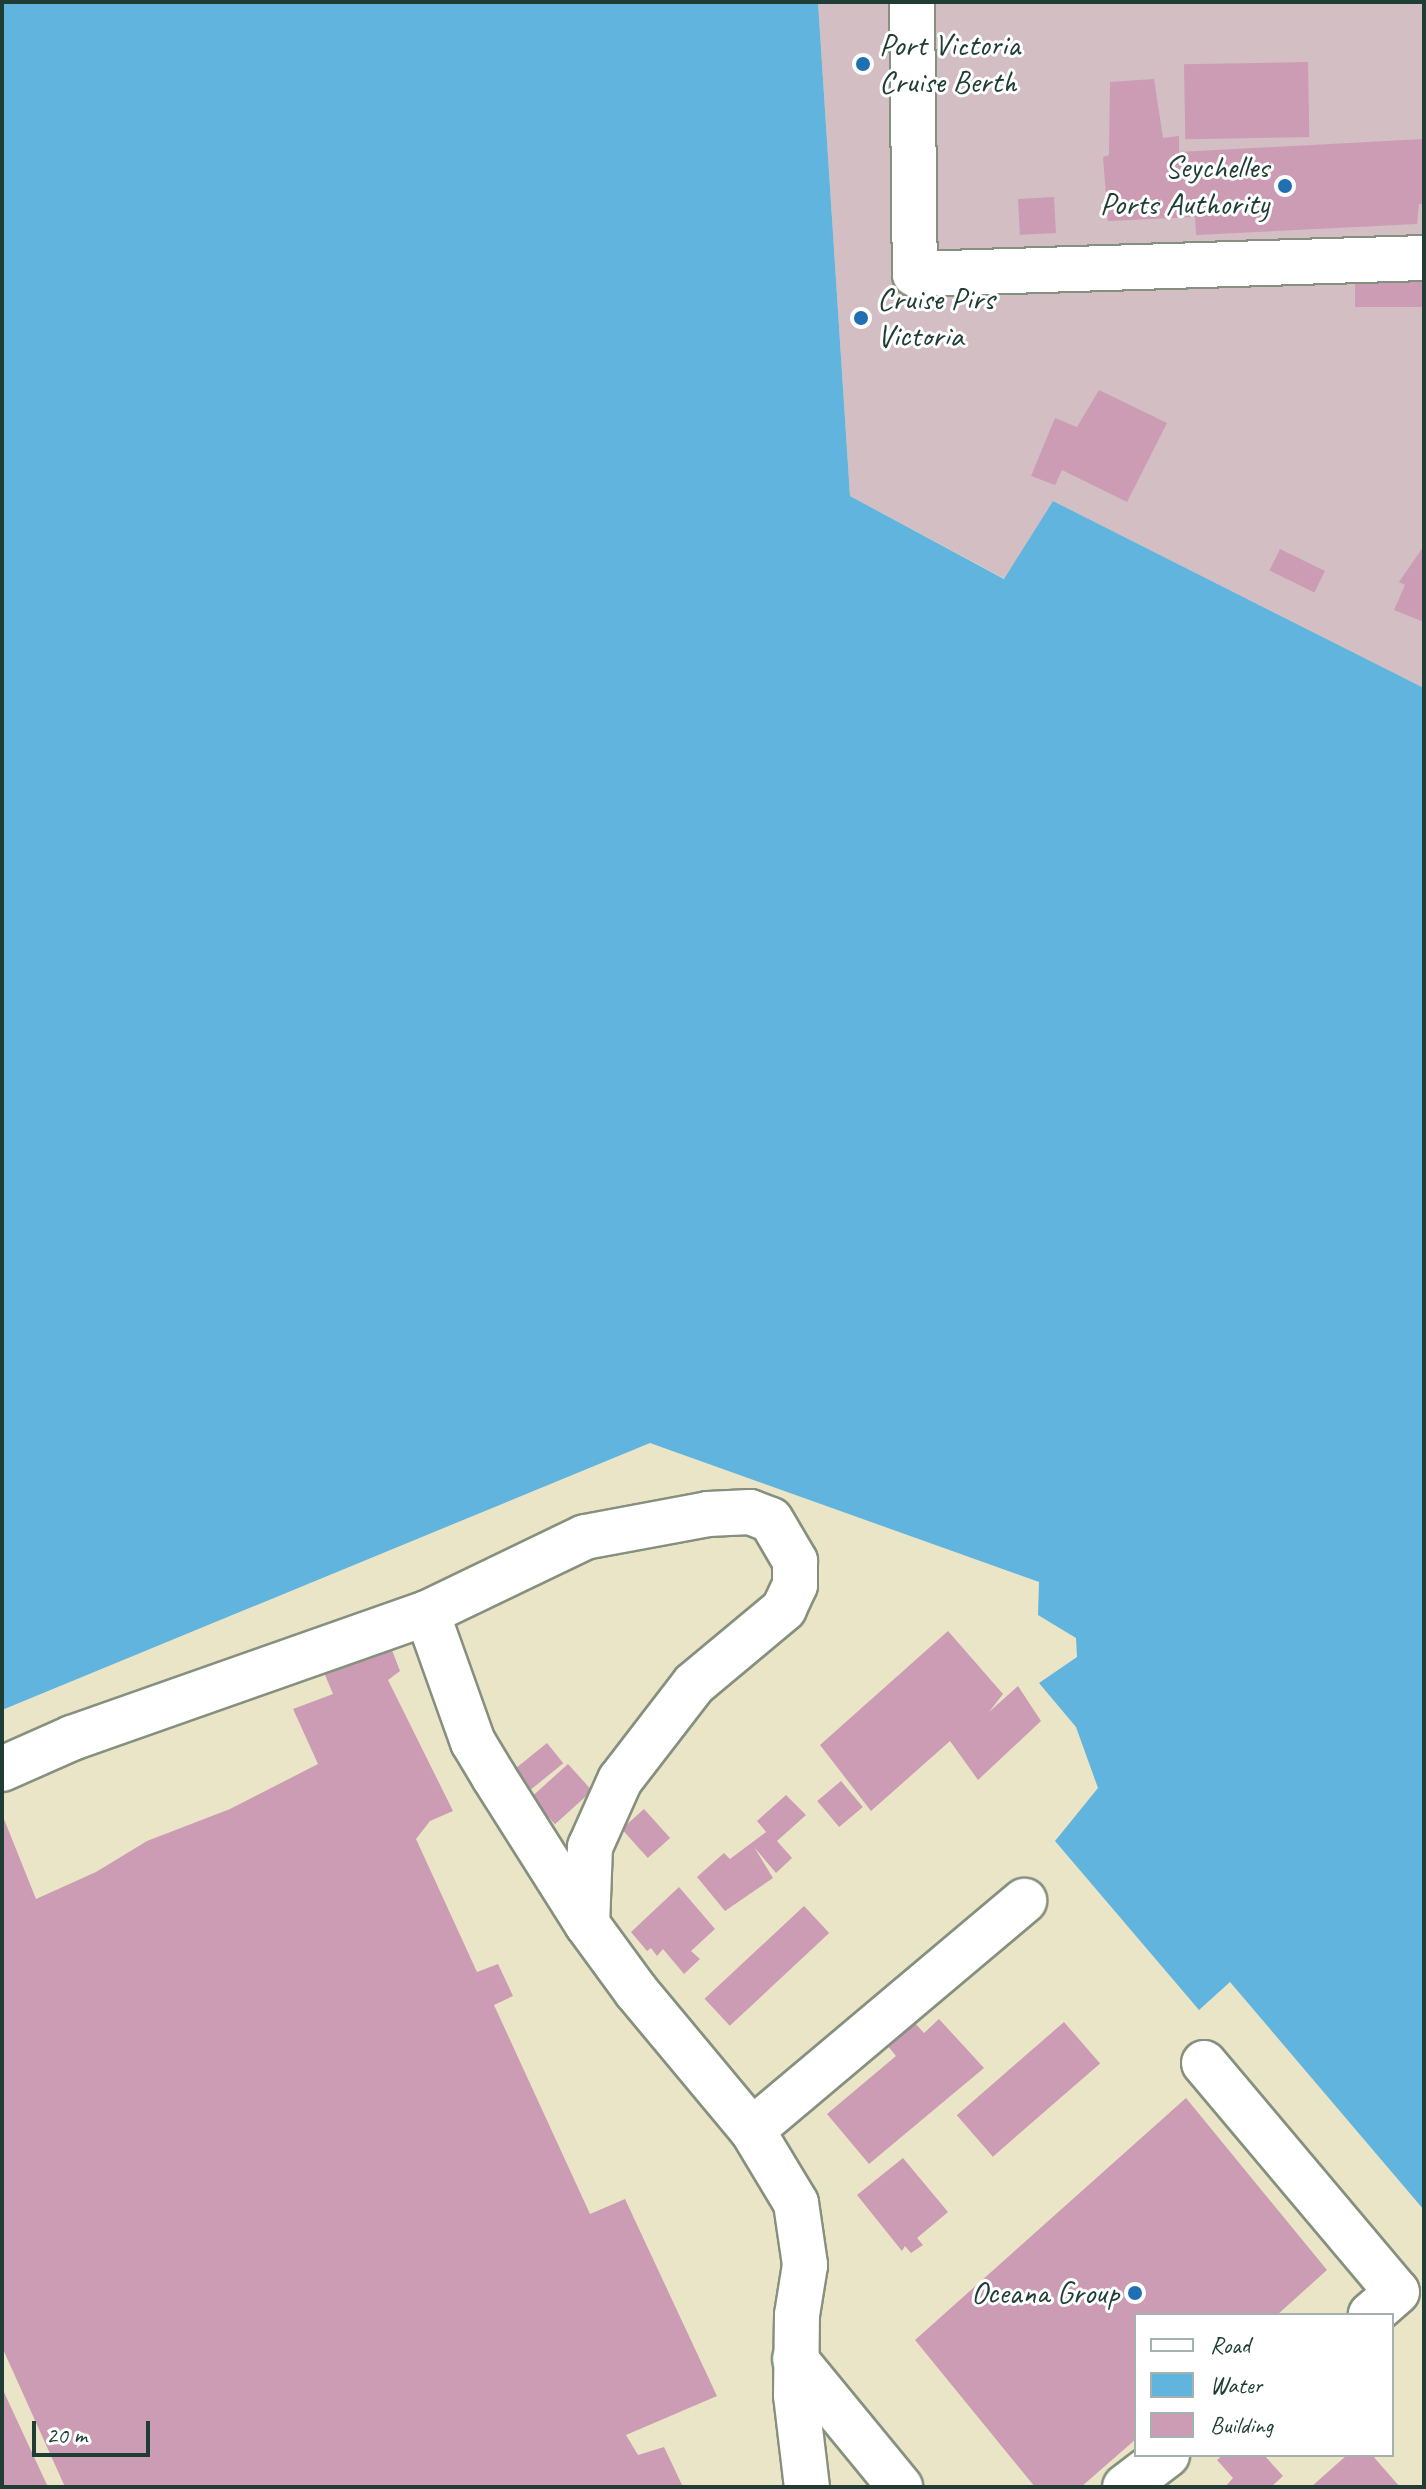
<!DOCTYPE html>
<html>
<head>
<meta charset="utf-8">
<style>
	body { margin:0 }
	#map { position:relative; width:1426px; height:2489px; overflow:hidden; background:#ebe5c8; font-family:Caveat,sans-serif }
	div>[style] { position:absolute }
	[style*='--x'] { left:calc(var(--x)*1px); top:calc(var(--y)*1px); width:calc(var(--w)*1px); rotate:calc(var(--a)*1deg) }
	.industrial>* { inset:0; background:#d2bec3 }
	.water>* { inset:0; background:#61b4dd }
	.building>* { inset:0; background:#cb9cb3; transform-origin:0 0 }
	.roads { filter:drop-shadow(2px 0 #85917e) drop-shadow(-2px 0 #85917e) drop-shadow(0 2px #85917e) drop-shadow(0 -2px #85917e) }
	.minor>* { height:44px; margin:-22px; padding:0 22px; transform-origin:22px; border-radius:22px; background:#fff }
	.dots>* { width:22px; height:22px; translate:-50% -50%; box-sizing:border-box; border:4px solid #fff; border-radius:50% }
	span { translate:-50% -50%; white-space:nowrap; text-align:center; line-height:1.15; -webkit-text-stroke:6px #fff; paint-order:stroke }
	.poi-label { font-size:32px; color:#1f3d34 }
	.left { translate:0 -50%; text-align:left }
	.right { translate:-100% -50%; text-align:right }
	.frame { position:absolute; inset:0; border:4px solid #1f3d34; pointer-events:none }
	.legend { position:absolute; left:1134px; top:2313px; width:260px; height:144px; box-sizing:border-box; background:#fff; border:2px solid #a5b1ae; margin:0; padding:10px 14px; list-style:none; font-size:24px; color:#1f3d34 }
	.legend li { display:flex; align-items:center; gap:16px; height:40px }
	.legend b { width:40px; border:2px solid #a5b1ae }
	.scale { position:absolute; left:32px; top:2421px; width:118px; height:36px; box-sizing:border-box; border:4px solid #1f3d34; border-top:0; padding-left:10px; font-size:24px; line-height:28px; white-space:nowrap; color:#1f3d34; -webkit-text-stroke:6px #fff; paint-order:stroke }
</style>
</head>
<body>
<div id="map">
	<div class="industrial">
		<div style="clip-path:polygon(818px 2px,1424px 2px,1424px 688px,1053px 501px,1005px 579px,850px 496px)"></div>
	</div>
	<div class="water">
		<div style="clip-path:polygon(2px 2px,818px 2px,850px 496px,1004px 579px,1053px 501px,1424px 688px,1424px 2210px,1230px 1982px,1199px 2010px,1055px 1841px,1098px 1788px,1076px 1727px,1039px 1683px,1077px 1657px,1076px 1638px,1038px 1615px,1039px 1582px,650px 1443px,2px 1710px)"></div>
	</div>
	<div class="building">
		<div style="left:1308px;top:62px;width:75px;height:124px;rotate:89deg"></div>
		<div style="clip-path:polygon(1154px 79px,1163px 138px,1179px 136px,1179px 152px,1424px 139px,1424px 204px,1419px 204px,1417px 224px,1196px 235px,1195px 217px,1108px 221px,1103px 157px,1109px 155px,1110px 82px)"></div>
		<div style="left:1054px;top:197px;width:36px;height:36px;rotate:87deg"></div>
		<div style="left:1424px;top:275px;width:32px;height:69px;rotate:90deg"></div>
		<div style="clip-path:polygon(1099px 390px,1167px 423px,1127px 502px,1062px 470px,1055px 485px,1031px 476px,1055px 418px,1077px 427px)"></div>
		<div style="clip-path:polygon(1424px 546px,1424px 622px,1394px 610px,1405px 585px,1399px 582px)"></div>
		<div style="left:1280px;top:549px;width:50px;height:24px;rotate:26deg"></div>
		<div style="clip-path:polygon(948px 1631px,1003px 1694px,989px 1712px,1018px 1686px,1041px 1721px,978px 1780px,950px 1741px,871px 1811px,820px 1745px)"></div>
		<div style="clip-path:polygon(390px 1645px,400px 1671px,388px 1680px,453px 1811px,430px 1821px,416px 1839px,477px 1972px,498px 1964px,513px 1996px,494px 2005px,590px 2214px,625px 2199px,717px 2396px,626px 2435px,638px 2455px,664px 2447px,683px 2487px,65px 2487px,2px 2347px,2px 1814px,36px 1899px,96px 1872px,147px 1841px,230px 1809px,318px 1764px,293px 1709px,333px 1694px,323px 1670px)"></div>
		<div style="left:547px;top:1743px;width:26px;height:45px;rotate:51deg"></div>
		<div style="left:568px;top:1764px;width:36px;height:50px;rotate:48deg"></div>
		<div style="left:841px;top:1781px;width:34px;height:31px;rotate:50deg"></div>
		<div style="clip-path:polygon(786px 1795px,806px 1815px,777px 1841px,792px 1858px,776px 1873px,754px 1847px,773px 1878px,725px 1911px,697px 1877px,724px 1853px,730px 1859px,766px 1832px,757px 1821px)"></div>
		<div style="left:644px;top:1809px;width:39px;height:30px;rotate:48deg"></div>
		<div style="clip-path:polygon(679px 1887px,715px 1929px,691px 1951px,700px 1959px,684px 1974px,663px 1949px,657px 1956px,651px 1948px,647px 1951px,631px 1932px)"></div>
		<div style="left:804px;top:1906px;width:37px;height:136px;rotate:47deg"></div>
		<div style="clip-path:polygon(939px 2019px,984px 2068px,869px 2164px,827px 2114px,896px 2056px,887px 2045px,914px 2022px,924px 2033px)"></div>
		<div style="left:1064px;top:2022px;width:55px;height:142px;rotate:49deg"></div>
		<div style="clip-path:polygon(1186px 2098px,1327px 2270px,1277px 2315px,1136px 2315px,1136px 2439px,1081px 2487px,1035px 2487px,915px 2340px)"></div>
		<div style="clip-path:polygon(903px 2158px,948px 2212px,917px 2238px,923px 2245px,911px 2253px,905px 2246px,902px 2251px,857px 2195px)"></div>
		<div style="clip-path:polygon(2px 2388px,48px 2487px,2px 2487px)"></div>
		<div style="clip-path:polygon(1223px 2455px,1264px 2455px,1283px 2476px,1271px 2487px,1225px 2487px,1233px 2478px,1217px 2460px)"></div>
		<div style="clip-path:polygon(1347px 2455px,1372px 2455px,1400px 2487px,1311px 2487px)"></div>
	</div>
	<div class="roads">
		<div class="minor">
			<div style="--x:912;--y:2;--w:272;--a:89.4"></div>
			<div style="--x:915;--y:274;--w:509;--a:-1.8"></div>
			<div style="--x:427;--y:1613;--w:137;--a:70.4"></div>
			<div style="--x:473;--y:1742;--w:41;--a:59"></div>
			<div style="--x:494;--y:1777;--w:174;--a:57.7"></div>
			<div style="--x:587;--y:1924;--w:83;--a:53.8"></div>
			<div style="--x:636;--y:1991;--w:181;--a:50.2"></div>
			<div style="--x:752;--y:2130;--w:85;--a:58.9"></div>
			<div style="--x:796;--y:2203;--w:63;--a:81.7"></div>
			<div style="--x:805;--y:2265;--w:51;--a:99.1"></div>
			<div style="--x:797;--y:2315;--w:80;--a:90.7"></div>
			<div style="--x:796;--y:2395;--w:93;--a:83.2"></div>
			<div style="--x:2;--y:1769;--w:77;--a:-23.9"></div>
			<div style="--x:72;--y:1738;--w:376;--a:-19.4"></div>
			<div style="--x:427;--y:1613;--w:175;--a:-25.7"></div>
			<div style="--x:585;--y:1537;--w:125;--a:-10.6"></div>
			<div style="--x:708;--y:1514;--w:42;--a:-2.7"></div>
			<div style="--x:750;--y:1512;--w:22;--a:21"></div>
			<div style="--x:771;--y:1520;--w:48;--a:59.7"></div>
			<div style="--x:795;--y:1561;--w:24;--a:90"></div>
			<div style="--x:795;--y:1585;--w:26;--a:115"></div>
			<div style="--x:784;--y:1609;--w:117;--a:140.2"></div>
			<div style="--x:694;--y:1684;--w:121;--a:127.6"></div>
			<div style="--x:620;--y:1780;--w:73;--a:114.1"></div>
			<div style="--x:590;--y:1847;--w:77;--a:92.2"></div>
			<div style="--x:1204;--y:2063;--w:299;--a:49.9"></div>
			<div style="--x:1397;--y:2292;--w:35;--a:139"></div>
			<div style="--x:752;--y:2130;--w:356;--a:-40.1"></div>
			<div style="--x:795;--y:2359;--w:166;--a:50.6"></div>
			<div style="--x:1125;--y:2487;--w:53;--a:-37.3"></div>
		</div>
	</div>
	<div class="dots">
		<div style="left:863px;top:64px;background:#1f6fb2"></div>
		<div style="left:1285px;top:186px;background:#1f6fb2"></div>
		<div style="left:861px;top:318px;background:#1f6fb2"></div>
		<div style="left:1135px;top:2293px;background:#1f6fb2"></div>
	</div>
	<div class="poi-label">
		<span class="left" style="left:879px;top:64px">Port Victoria<br>Cruise Berth</span>
		<span class="right" style="left:1269px;top:186px">Seychelles<br>Ports Authority</span>
		<span class="left" style="left:877px;top:318px">Cruise Pirs<br>Victoria</span>
		<span class="right" style="left:1119px;top:2293px">Oceana Group</span>
	</div>
	<div class="frame"></div>
	<ul class="legend">
	<li><b style="height:10px;background:#fff"></b>Road</li>
	<li><b style="height:22px;background:#61b4dd"></b>Water</li>
	<li><b style="height:22px;background:#cb9cb3"></b>Building</li>
	</ul>
	<div class="scale">20 m</div>
</div>
</body>
</html>
